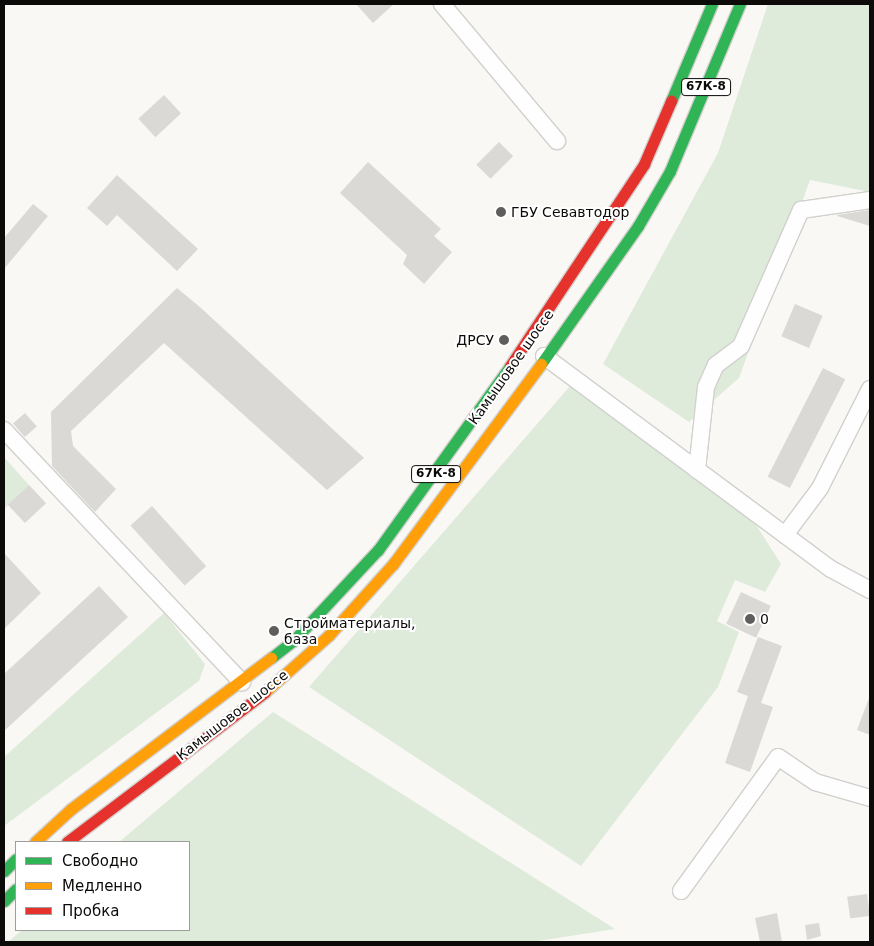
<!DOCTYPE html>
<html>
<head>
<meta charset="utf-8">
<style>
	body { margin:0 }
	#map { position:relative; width:874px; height:946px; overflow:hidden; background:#faf8f5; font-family:"DejaVu Sans",sans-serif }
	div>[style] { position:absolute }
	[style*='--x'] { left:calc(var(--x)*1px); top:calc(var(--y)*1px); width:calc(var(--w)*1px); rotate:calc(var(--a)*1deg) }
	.green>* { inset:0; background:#deebda }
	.building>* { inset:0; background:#dad9d6; transform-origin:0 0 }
	.roads { filter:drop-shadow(1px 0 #d1d0cd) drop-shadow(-1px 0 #d1d0cd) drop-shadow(0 1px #d1d0cd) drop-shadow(0 -1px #d1d0cd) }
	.street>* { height:16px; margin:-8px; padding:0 8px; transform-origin:8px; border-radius:8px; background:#fefefe }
	.fast>* { height:11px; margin:-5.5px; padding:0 5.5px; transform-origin:5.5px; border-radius:5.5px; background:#30b455 }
	.slow>* { height:11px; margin:-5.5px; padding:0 5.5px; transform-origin:5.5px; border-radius:5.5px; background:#ff9f0a }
	.jam>* { height:11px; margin:-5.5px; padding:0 5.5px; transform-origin:5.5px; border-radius:5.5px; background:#e5322d }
	.dots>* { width:14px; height:14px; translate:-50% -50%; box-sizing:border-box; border:2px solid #fff; border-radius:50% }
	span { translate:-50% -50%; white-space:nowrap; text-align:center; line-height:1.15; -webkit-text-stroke:4px #fff; paint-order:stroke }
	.shield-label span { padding:1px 4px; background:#fff; border:1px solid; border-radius:4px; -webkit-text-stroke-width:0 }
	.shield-label { font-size:12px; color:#0c0b09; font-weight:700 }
	.poi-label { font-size:14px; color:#0c0b09 }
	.left { translate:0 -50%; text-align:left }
	.right { translate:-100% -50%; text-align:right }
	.street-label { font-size:14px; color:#0c0b09 }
	.frame { position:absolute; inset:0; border:5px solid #0c0b09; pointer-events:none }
	.legend { position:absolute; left:15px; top:841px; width:175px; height:90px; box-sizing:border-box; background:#fff; border:1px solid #9e9d9d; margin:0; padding:6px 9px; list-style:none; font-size:15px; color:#0c0b09 }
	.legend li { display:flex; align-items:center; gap:10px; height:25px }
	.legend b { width:25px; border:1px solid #9e9d9d }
</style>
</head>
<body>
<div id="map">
	<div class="green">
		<div style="clip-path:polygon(768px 4px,870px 4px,870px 192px,810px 180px,739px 378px,689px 422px,603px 364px,718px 153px)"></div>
		<div style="clip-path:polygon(570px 386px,753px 520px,781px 564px,765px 592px,735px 580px,717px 621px,739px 632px,718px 687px,581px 866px,309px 687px)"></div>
		<div style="clip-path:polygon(4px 457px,29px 485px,4px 509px)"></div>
		<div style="clip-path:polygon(164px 613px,205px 664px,199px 681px,4px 826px,4px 757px)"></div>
		<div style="clip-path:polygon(273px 712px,615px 929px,532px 942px,8px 942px,22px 930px,189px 930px,189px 842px,119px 842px)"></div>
	</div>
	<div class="building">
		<div style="clip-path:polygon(356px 4px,394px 4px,373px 23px)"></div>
		<div style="left:164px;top:95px;width:25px;height:35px;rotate:47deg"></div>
		<div style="left:499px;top:142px;width:20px;height:32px;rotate:45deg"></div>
		<div style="clip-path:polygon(368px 162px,441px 229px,434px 236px,452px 252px,424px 284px,403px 264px,407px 255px,340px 193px)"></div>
		<div style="clip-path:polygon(117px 175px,198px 249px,177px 271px,117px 215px,107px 226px,87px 208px)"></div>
		<div style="clip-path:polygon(33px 204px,48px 216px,4px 269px,4px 238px)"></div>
		<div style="clip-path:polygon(870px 210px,870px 226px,837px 216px,837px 215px)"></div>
		<div style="clip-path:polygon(177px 288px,201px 308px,364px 458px,327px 490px,164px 343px,71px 431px,73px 446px,116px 489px,95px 512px,52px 466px,51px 412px)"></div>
		<div style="left:795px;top:304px;width:30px;height:35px;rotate:23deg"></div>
		<div style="left:823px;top:368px;width:25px;height:122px;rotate:27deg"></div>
		<div style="left:25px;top:413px;width:18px;height:16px;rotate:49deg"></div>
		<div style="left:29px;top:485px;width:25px;height:29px;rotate:47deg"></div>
		<div style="left:152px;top:506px;width:81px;height:29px;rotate:48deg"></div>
		<div style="clip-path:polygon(4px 553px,41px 593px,4px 629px)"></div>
		<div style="clip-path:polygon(99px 586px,128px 617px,4px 731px,4px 674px)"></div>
		<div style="left:741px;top:592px;width:33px;height:35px;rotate:25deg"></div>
		<div style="clip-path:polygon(758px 637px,782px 646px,761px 703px,773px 707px,750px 772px,725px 763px,748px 696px,737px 692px)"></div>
		<div style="clip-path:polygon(869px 698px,870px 698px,870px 735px,857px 730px)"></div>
		<div style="left:867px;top:894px;width:22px;height:20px;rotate:82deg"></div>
		<div style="clip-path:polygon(777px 913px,782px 942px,760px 942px,755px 918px)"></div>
		<div style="clip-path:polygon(819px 923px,821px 936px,807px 940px,805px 925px)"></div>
	</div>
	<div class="roads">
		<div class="street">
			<div style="--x:442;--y:4;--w:179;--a:50"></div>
			<div style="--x:544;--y:356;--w:357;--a:36.6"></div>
			<div style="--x:831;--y:569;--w:44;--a:28.3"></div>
			<div style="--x:4;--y:430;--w:347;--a:46.7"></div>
			<div style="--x:697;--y:470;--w:83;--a:-83.8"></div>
			<div style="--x:706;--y:387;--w:24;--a:-66"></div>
			<div style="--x:716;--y:365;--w:31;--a:-37"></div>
			<div style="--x:741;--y:346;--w:149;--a:-66.2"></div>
			<div style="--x:801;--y:210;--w:70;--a:-8.2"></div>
			<div style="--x:785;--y:535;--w:59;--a:-53.3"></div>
			<div style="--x:820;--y:488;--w:111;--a:-63.2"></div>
			<div style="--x:681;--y:891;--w:165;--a:-54.1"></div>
			<div style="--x:778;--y:757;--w:45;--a:34"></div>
			<div style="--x:815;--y:782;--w:57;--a:16.2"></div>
		</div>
		<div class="fast">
			<div style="--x:671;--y:101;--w:105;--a:-67.1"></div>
			<div style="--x:541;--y:364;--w:169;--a:-54.9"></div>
			<div style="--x:638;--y:226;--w:64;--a:-59.8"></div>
			<div style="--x:670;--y:171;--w:181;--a:-67.3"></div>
			<div style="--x:271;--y:658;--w:28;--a:-38"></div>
			<div style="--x:293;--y:641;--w:125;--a:-47"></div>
			<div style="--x:378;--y:550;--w:226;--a:-54.3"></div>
			<div style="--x:4;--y:871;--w:17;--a:-45"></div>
			<div style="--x:4;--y:901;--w:17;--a:-45"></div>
		</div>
		<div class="slow">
			<div style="--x:265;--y:692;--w:86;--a:-41.7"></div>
			<div style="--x:329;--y:635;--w:96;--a:-48"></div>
			<div style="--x:393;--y:564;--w:249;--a:-53.5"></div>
			<div style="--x:35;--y:842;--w:49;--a:-42.5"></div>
			<div style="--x:71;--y:809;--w:251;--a:-37.1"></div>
		</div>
		<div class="jam">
			<div style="--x:510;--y:366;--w:242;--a:-56.4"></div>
			<div style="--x:644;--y:164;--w:69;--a:-66.8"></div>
			<div style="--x:67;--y:842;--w:248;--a:-37.1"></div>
		</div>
	</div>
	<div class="dots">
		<div style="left:501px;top:212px;background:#5f5e5c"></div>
		<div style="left:504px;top:340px;background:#5f5e5c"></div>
		<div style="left:750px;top:619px;background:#5f5e5c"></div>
		<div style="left:274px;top:631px;background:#5f5e5c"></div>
	</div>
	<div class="shield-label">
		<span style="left:706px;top:87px">67К-8</span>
		<span style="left:436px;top:474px">67К-8</span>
	</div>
	<div class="poi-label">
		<span class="left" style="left:511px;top:212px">ГБУ Севавтодор</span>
		<span class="right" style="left:494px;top:340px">ДРСУ</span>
		<span class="left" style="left:760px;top:619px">0</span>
		<span class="left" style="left:284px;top:631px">Стройматериалы,<br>база</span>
	</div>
	<div class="street-label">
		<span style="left:511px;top:367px;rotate:-55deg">Камышовое шоссе</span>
		<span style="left:232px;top:715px;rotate:-38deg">Камышовое шоссе</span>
	</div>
	<div class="frame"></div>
	<ul class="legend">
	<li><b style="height:6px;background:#30b455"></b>Свободно</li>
	<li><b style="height:6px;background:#ff9f0a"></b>Медленно</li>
	<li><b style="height:6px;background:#e5322d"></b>Пробка</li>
	</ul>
</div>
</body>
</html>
